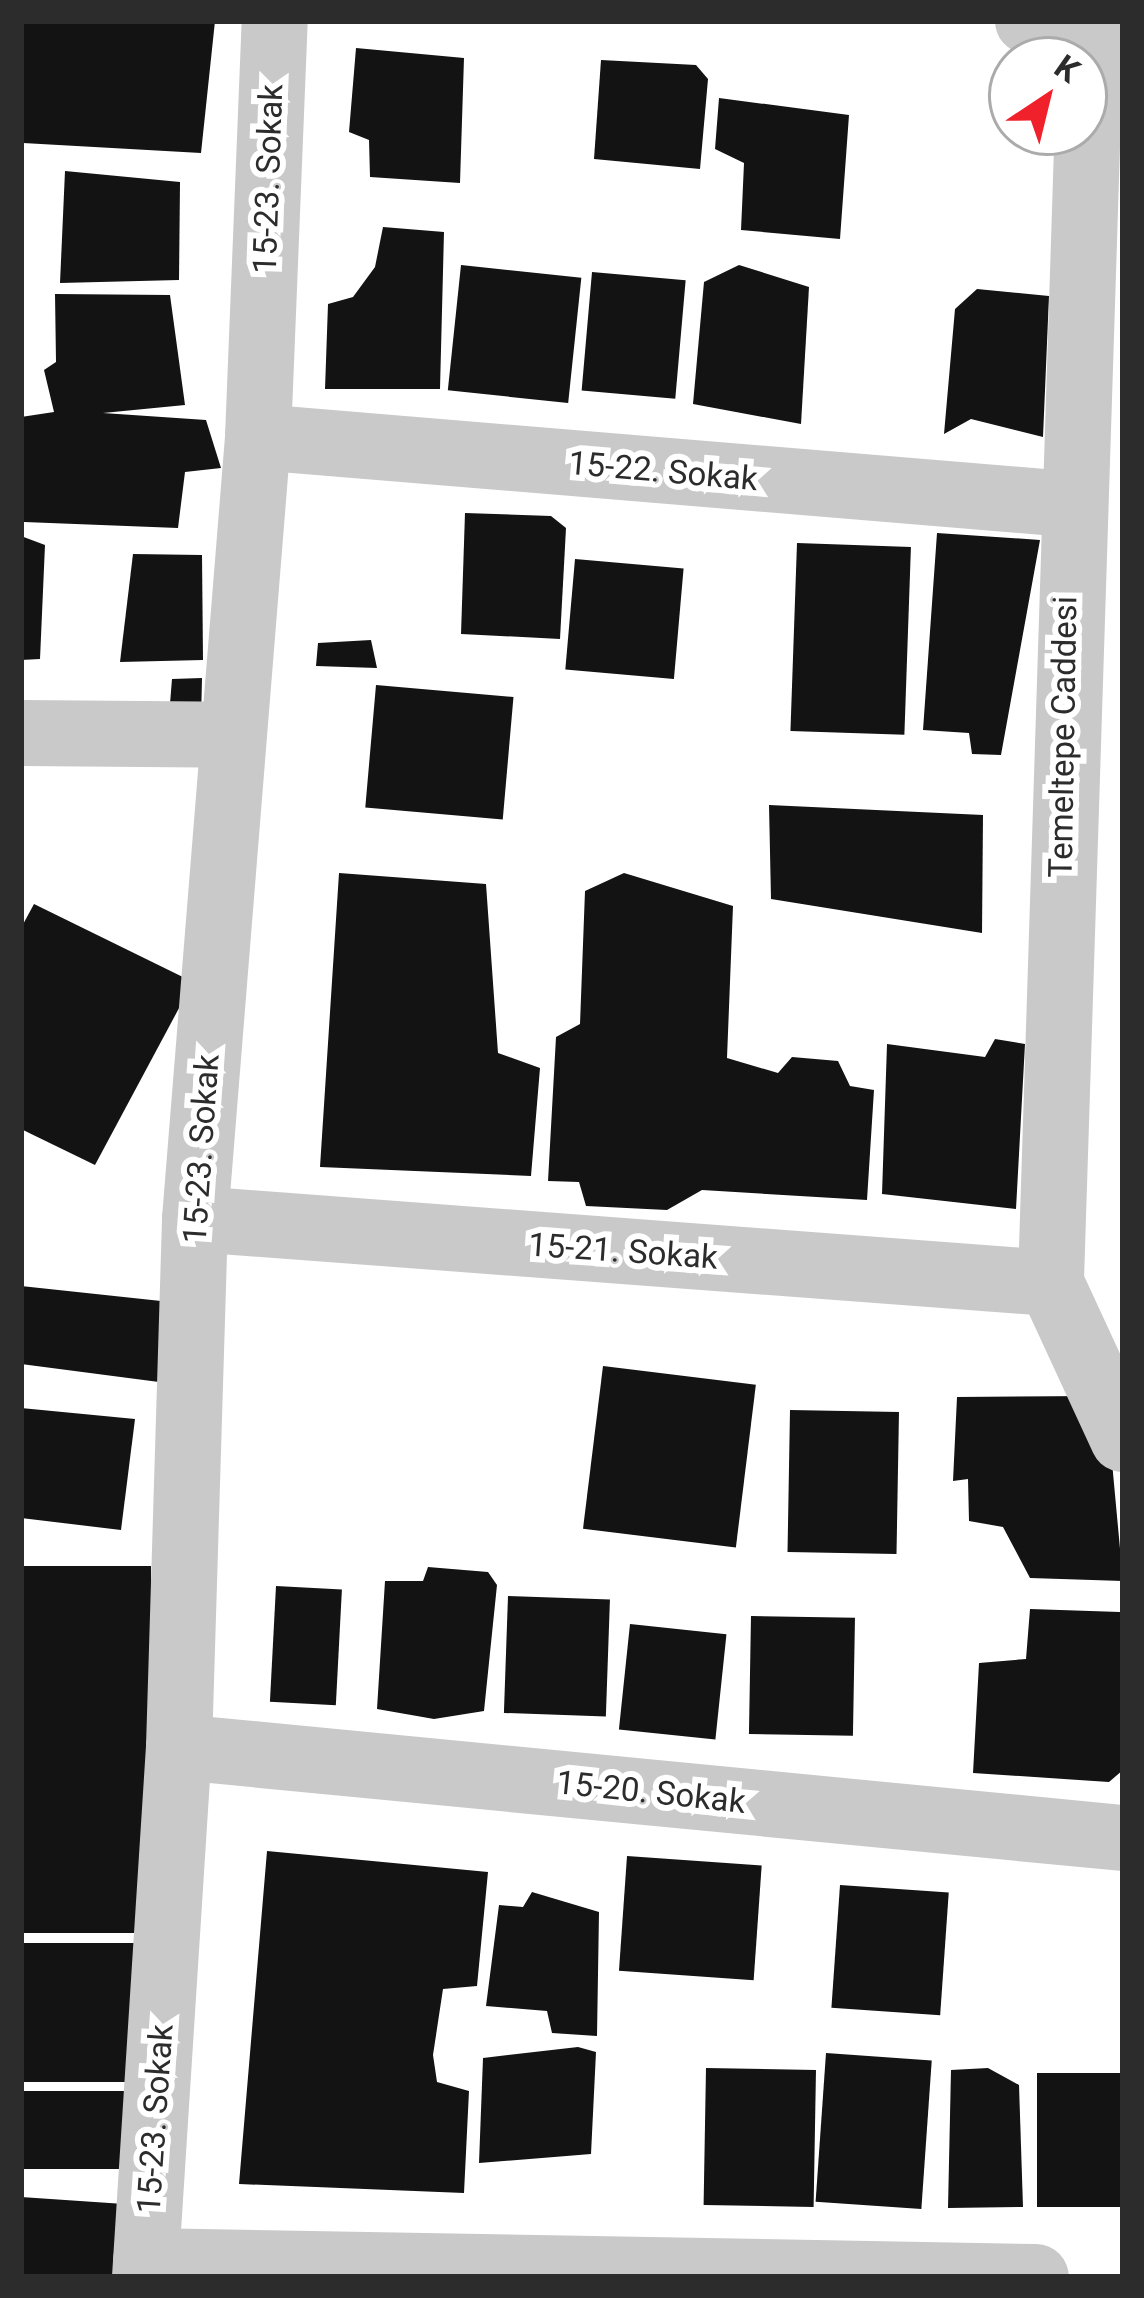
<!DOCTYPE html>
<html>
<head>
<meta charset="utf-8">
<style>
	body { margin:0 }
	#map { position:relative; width:1144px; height:2298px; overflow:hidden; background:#fff; font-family:Roboto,sans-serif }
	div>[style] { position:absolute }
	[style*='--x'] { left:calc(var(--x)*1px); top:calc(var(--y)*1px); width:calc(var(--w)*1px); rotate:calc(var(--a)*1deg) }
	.building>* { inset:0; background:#131313; transform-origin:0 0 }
	.street>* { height:66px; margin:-33px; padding:0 33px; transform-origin:33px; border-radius:33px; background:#c9c9c9 }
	span { translate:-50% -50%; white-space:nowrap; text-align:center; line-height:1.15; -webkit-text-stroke:12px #fff; paint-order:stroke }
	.street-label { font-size:33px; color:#2c2c2c }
	.frame { position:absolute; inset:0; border:24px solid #2c2c2c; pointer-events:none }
	.north { position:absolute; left:988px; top:36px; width:120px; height:120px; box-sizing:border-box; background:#fff; border:3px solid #ababab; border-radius:50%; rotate:35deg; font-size:33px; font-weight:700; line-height:48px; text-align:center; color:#2c2c2c }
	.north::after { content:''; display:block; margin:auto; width:42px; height:54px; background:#f0212b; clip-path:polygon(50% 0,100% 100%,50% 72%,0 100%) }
</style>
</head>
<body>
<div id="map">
	<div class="building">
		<div style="clip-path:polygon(21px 21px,215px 21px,201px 153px,23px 143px)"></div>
		<div style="clip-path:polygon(356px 48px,464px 58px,460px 183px,370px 177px,369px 140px,349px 132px)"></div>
		<div style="clip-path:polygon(601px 60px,696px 65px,708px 79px,700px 169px,594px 159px)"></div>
		<div style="clip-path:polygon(719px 98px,849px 115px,840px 239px,741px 230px,744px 163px,715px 149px)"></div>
		<div style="clip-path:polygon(65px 171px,180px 182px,179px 280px,60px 283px)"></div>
		<div style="clip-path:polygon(383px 227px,444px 232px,440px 389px,325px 389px,328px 304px,353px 297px,375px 267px)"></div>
		<div style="left:461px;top:265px;width:121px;height:126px;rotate:6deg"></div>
		<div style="clip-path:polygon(739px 265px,809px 287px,801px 424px,693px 404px,704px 282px)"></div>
		<div style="left:592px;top:272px;width:94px;height:119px;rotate:5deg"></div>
		<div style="clip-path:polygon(977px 289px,1049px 296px,1043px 437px,971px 419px,944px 434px,955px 309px)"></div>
		<div style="clip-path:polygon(55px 294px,170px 295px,185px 405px,103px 413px,206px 420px,221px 468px,185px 472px,178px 528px,24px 522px,21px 417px,54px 412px,44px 370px,56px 362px)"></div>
		<div style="clip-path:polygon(465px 513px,551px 516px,566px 528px,560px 639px,461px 634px)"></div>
		<div style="clip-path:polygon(937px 533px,1040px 540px,1001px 755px,972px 754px,969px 733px,923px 730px)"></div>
		<div style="clip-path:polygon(21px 536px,45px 545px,40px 659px,21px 660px)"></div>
		<div style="left:797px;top:543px;width:114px;height:188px;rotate:2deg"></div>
		<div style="clip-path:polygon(133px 554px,202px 555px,203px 660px,120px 662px)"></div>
		<div style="left:575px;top:559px;width:109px;height:111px;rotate:5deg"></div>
		<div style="clip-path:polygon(371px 640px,377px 668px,316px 666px,318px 643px)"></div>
		<div style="clip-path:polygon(202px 678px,201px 720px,169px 716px,172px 679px)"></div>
		<div style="left:376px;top:685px;width:138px;height:123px;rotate:5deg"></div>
		<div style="clip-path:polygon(769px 805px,983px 815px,982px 933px,771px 899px)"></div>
		<div style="clip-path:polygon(339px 873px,486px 884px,498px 1053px,540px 1068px,531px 1176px,320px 1167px)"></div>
		<div style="clip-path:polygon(624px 873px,733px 906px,727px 1058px,778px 1073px,792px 1057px,838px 1061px,850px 1086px,874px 1090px,867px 1200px,702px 1190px,667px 1210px,586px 1206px,579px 1182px,548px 1181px,556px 1037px,580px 1024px,585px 891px)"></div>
		<div style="clip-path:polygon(34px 904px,193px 982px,95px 1165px,21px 1129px,21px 928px)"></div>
		<div style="clip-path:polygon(995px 1039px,1025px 1044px,1016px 1209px,882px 1194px,887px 1044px,985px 1057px)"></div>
		<div style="clip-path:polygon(21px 1286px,161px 1301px,159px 1382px,21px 1364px)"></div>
		<div style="left:603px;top:1366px;width:154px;height:164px;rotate:7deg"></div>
		<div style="clip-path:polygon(1092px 1396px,1107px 1408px,1123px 1581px,1030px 1578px,1003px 1527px,969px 1521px,968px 1479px,953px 1481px,957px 1397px)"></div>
		<div style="clip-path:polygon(21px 1408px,135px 1419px,121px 1530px,21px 1518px)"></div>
		<div style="left:790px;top:1410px;width:109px;height:142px;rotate:1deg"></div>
		<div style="left:21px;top:1566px;width:130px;height:367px"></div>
		<div style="clip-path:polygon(428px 1567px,488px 1572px,497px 1585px,484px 1711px,434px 1719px,377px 1709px,385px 1581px,423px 1581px)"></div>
		<div style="left:276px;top:1586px;width:66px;height:116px;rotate:3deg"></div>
		<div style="left:508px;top:1596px;width:102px;height:117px;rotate:2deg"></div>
		<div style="clip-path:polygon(1030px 1609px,1120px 1612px,1123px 1770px,1109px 1782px,973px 1773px,979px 1663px,1026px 1659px)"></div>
		<div style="left:751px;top:1616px;width:104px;height:118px;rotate:1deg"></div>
		<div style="left:630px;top:1624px;width:97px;height:106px;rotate:6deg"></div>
		<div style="clip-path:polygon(267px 1851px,488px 1872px,477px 1986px,443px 1989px,433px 2055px,437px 2082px,469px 2091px,464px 2193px,239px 2184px)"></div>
		<div style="left:627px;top:1856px;width:135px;height:115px;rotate:4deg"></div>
		<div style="left:840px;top:1885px;width:109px;height:123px;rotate:4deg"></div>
		<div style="clip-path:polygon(532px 1892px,599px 1912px,597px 2036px,552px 2033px,547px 2011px,486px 2006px,499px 1905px,523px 1907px)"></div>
		<div style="left:138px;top:1943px;width:139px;height:117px;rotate:90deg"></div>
		<div style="clip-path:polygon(578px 2047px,596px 2052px,591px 2154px,479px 2163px,483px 2058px)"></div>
		<div style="left:826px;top:2053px;width:106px;height:149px;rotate:4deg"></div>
		<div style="left:706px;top:2068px;width:110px;height:137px;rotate:1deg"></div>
		<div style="clip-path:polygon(988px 2068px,1019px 2085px,1023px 2207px,948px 2208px,951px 2070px)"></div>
		<div style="left:1123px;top:2073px;width:134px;height:86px;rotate:90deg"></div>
		<div style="left:126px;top:2091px;width:78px;height:105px;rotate:90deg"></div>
		<div style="clip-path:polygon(21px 2197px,124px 2204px,117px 2277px,21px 2277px)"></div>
	</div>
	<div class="street">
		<div style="--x:1028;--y:21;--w:62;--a:3.7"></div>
		<div style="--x:1091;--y:21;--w:1263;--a:91.82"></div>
		<div style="--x:1051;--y:1283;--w:172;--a:65.2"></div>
		<div style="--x:258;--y:437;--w:813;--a:4.73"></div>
		<div style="--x:21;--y:733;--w:212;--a:0.5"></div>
		<div style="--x:195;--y:1219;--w:858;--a:4.28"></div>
		<div style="--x:179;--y:1747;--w:948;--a:5.51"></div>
		<div style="--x:146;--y:2261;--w:890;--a:1.03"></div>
		<div style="--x:145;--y:2277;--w:531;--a:-86.33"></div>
		<div style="--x:179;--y:1747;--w:528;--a:-88.26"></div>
		<div style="--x:195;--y:1219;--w:785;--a:-85.39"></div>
		<div style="--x:258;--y:437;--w:416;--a:-87.7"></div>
	</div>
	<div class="street-label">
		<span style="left:268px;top:179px;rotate:-88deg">15-23. Sokak</span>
		<span style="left:663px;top:471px;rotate:5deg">15-22. Sokak</span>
		<span style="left:1063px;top:737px;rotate:-89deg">Temeltepe Caddesi</span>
		<span style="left:201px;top:1149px;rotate:-86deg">15-23. Sokak</span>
		<span style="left:623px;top:1251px;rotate:4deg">15-21. Sokak</span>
		<span style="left:651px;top:1792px;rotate:6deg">15-20. Sokak</span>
		<span style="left:155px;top:2119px;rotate:-86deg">15-23. Sokak</span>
	</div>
	<div class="frame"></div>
	<div class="north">K</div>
</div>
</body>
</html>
